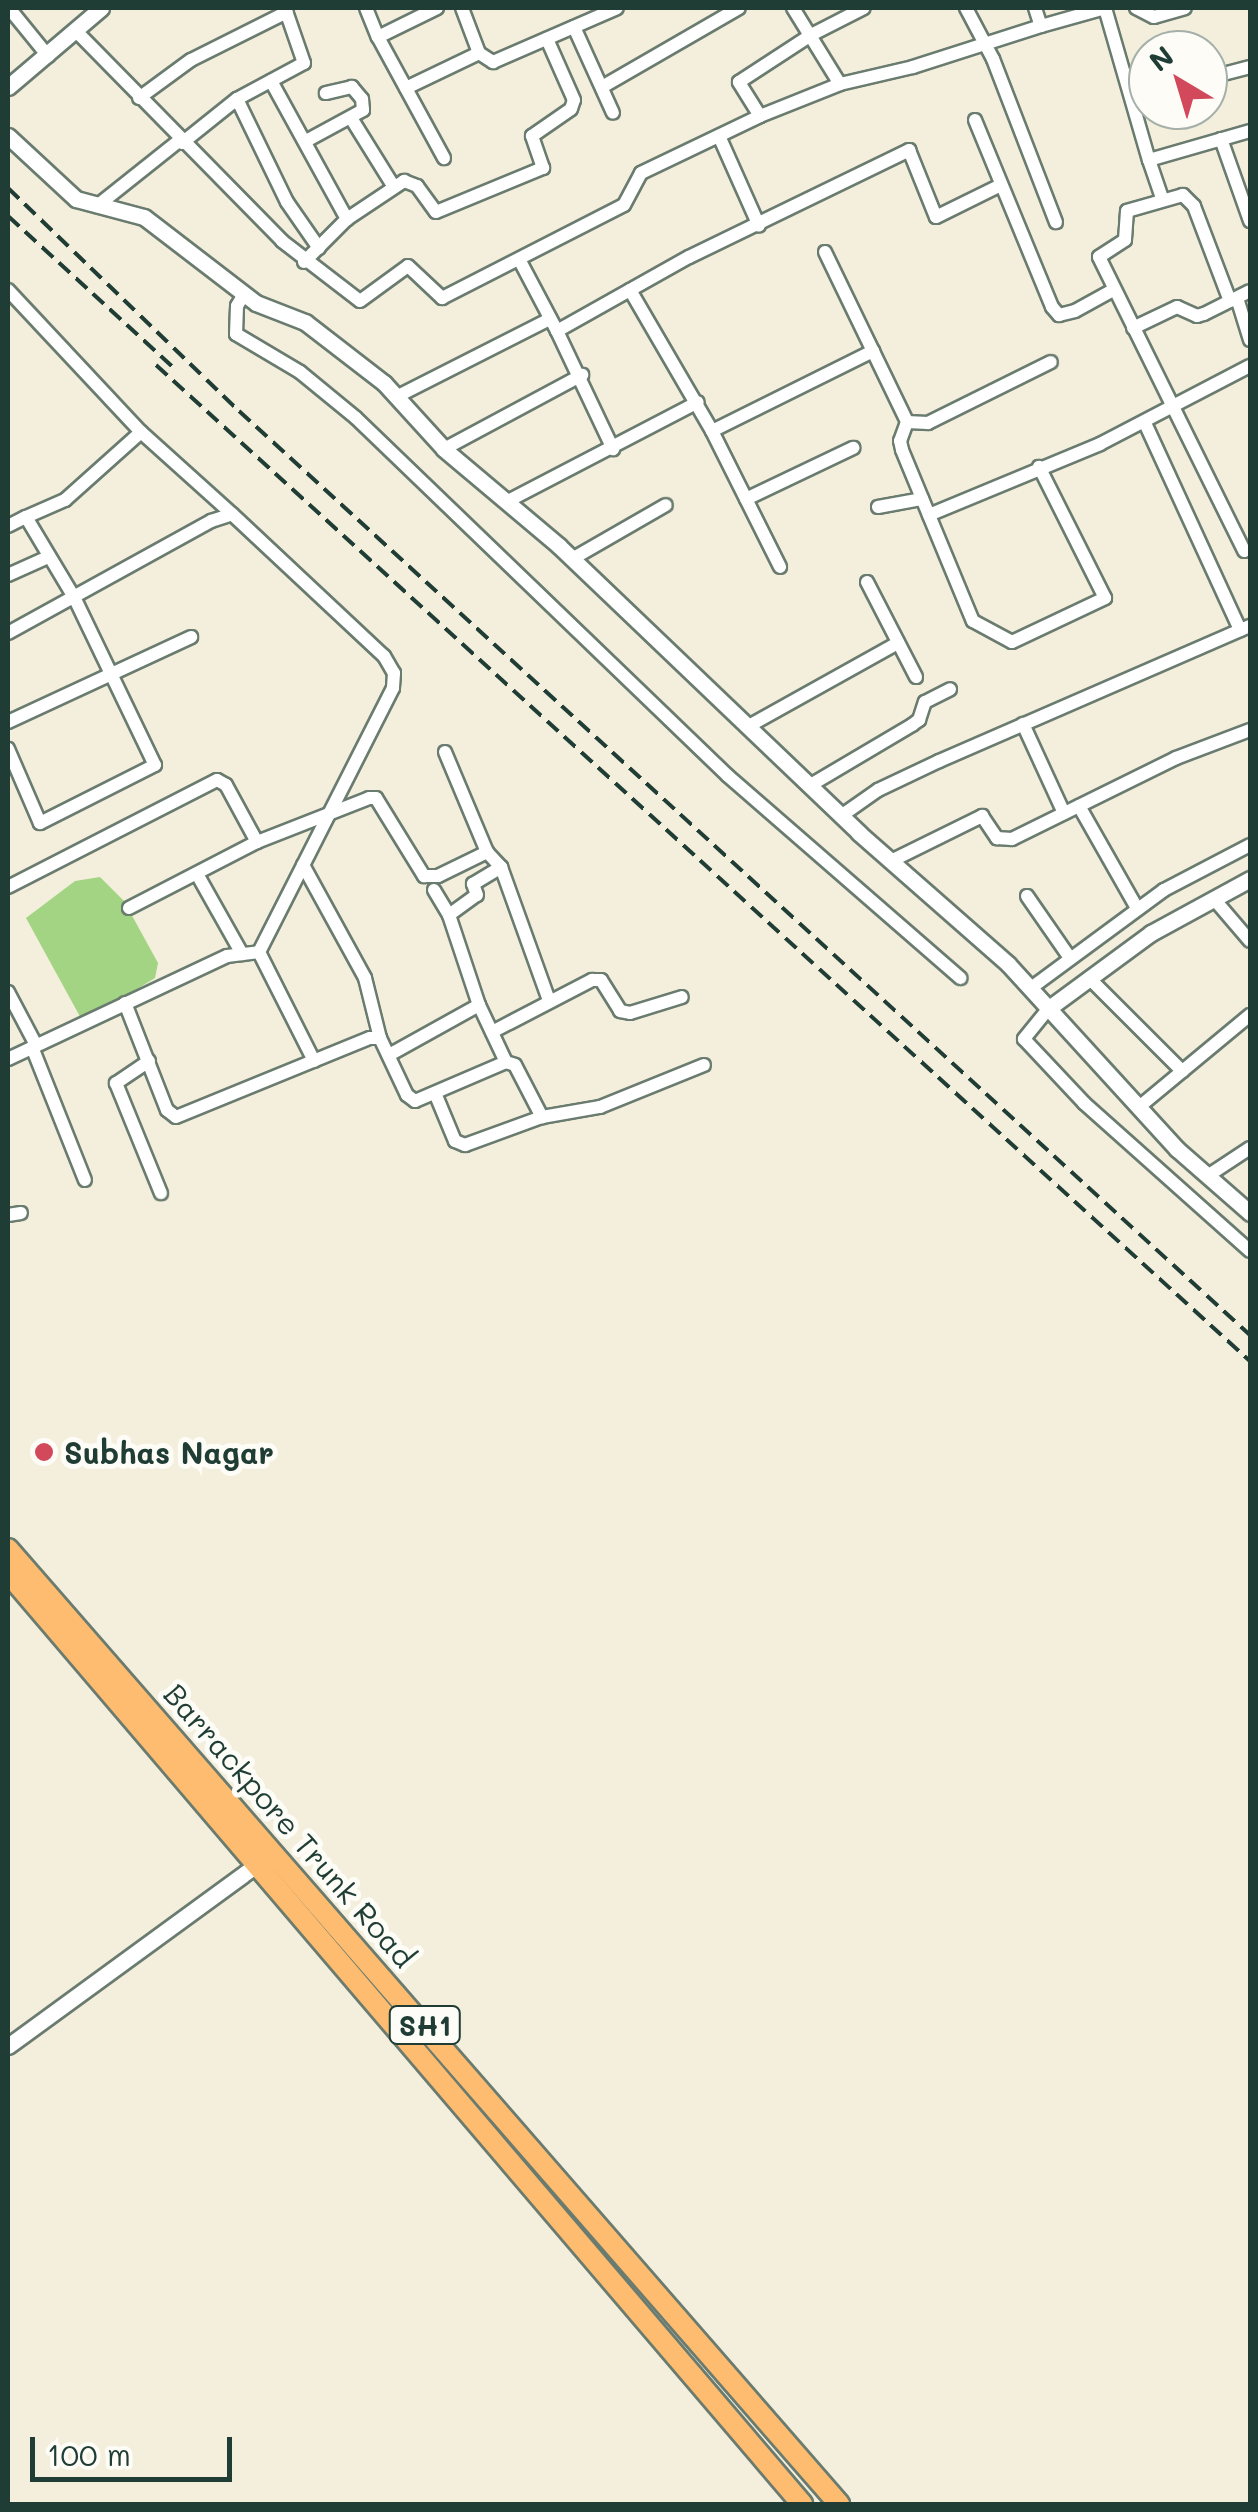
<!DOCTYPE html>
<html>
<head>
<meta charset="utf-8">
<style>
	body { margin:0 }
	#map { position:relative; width:1258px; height:2512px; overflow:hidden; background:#f4efdc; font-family:Mali,sans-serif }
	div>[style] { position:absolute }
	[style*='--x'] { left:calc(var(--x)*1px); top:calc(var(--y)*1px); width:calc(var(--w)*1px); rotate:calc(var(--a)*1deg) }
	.green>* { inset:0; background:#a3d483 }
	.roads { filter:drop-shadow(2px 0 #6a7b6f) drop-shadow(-2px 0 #6a7b6f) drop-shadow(0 2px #6a7b6f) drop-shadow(0 -2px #6a7b6f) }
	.minor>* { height:12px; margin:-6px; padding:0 6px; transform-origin:6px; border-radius:6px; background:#fff }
	.tertiary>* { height:15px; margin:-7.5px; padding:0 7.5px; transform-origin:7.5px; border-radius:7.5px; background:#fff }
	.primary>* { height:20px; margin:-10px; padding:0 10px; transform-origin:10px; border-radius:10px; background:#fdbc6f }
	.rail>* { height:4px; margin-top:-2px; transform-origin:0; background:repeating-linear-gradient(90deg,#1f3d34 0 15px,transparent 0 23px) }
	.dots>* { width:28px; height:28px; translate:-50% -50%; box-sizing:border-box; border:5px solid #fdfcf7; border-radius:50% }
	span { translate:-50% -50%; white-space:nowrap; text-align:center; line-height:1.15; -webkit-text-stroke:10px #fdfcf7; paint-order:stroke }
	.shield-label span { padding:2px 8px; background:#fdfcf7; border:2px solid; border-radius:8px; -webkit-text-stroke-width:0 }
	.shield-label { font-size:28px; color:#1f3d34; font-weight:700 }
	.poi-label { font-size:30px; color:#1f3d34; font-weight:700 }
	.left { translate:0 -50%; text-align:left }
	.street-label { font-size:30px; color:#1f3d34 }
	.frame { position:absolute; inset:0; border:10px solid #1f3d34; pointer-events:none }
	.north { position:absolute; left:1128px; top:30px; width:100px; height:100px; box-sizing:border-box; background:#fdfcf7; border:2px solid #a4b0a9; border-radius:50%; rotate:322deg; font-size:28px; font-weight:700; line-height:40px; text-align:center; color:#1f3d34 }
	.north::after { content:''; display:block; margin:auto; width:35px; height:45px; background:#d1495b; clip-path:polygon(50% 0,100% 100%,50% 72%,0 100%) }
	.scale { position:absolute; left:30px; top:2437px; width:202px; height:45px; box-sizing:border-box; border:5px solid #1f3d34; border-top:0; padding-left:12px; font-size:30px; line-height:35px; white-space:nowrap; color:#1f3d34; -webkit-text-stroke:8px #fdfcf7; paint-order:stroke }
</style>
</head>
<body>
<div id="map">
	<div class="green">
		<div style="clip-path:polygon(100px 877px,124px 901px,158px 963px,155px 978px,83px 1022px,26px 918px,75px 881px)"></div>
	</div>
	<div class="roads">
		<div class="minor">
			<div style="--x:9;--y:8;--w:62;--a:50.9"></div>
			<div style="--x:366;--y:8;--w:31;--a:68"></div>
			<div style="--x:437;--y:8;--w:66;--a:153.8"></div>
			<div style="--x:378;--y:37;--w:138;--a:61.4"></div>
			<div style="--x:462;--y:8;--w:48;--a:69.3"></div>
			<div style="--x:479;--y:53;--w:17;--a:33"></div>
			<div style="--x:493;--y:62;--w:135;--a:-23.5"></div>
			<div style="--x:793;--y:8;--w:89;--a:58.3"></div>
			<div style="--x:966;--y:8;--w:58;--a:62.1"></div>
			<div style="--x:993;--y:59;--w:175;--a:68.9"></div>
			<div style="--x:1035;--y:8;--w:19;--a:72"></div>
			<div style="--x:1041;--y:26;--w:66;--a:-15.7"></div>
			<div style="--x:1105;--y:8;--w:158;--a:73.9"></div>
			<div style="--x:1149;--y:160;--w:105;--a:-16"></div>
			<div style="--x:1136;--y:8;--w:20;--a:27"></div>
			<div style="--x:1154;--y:17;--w:32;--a:-16"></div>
			<div style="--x:574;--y:27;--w:94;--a:65.6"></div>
			<div style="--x:75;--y:30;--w:296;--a:45.5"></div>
			<div style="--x:282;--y:241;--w:98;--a:37.6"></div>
			<div style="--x:360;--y:301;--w:59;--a:-36.1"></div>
			<div style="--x:408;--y:266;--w:47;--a:43.3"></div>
			<div style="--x:442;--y:298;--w:204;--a:-27.1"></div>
			<div style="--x:624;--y:205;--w:36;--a:-62"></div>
			<div style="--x:641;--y:173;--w:132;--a:-25.6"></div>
			<div style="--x:760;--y:116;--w:86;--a:-21.8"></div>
			<div style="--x:840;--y:84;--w:75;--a:-13.1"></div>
			<div style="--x:913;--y:67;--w:134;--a:-17.8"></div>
			<div style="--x:1208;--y:78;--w:43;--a:-14.7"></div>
			<div style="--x:271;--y:81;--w:158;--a:61.2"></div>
			<div style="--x:347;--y:219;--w:69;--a:-33.7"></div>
			<div style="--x:404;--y:181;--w:14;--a:21"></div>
			<div style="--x:417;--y:186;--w:32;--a:54"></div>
			<div style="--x:436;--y:212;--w:116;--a:-22.4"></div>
			<div style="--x:543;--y:168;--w:34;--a:-109"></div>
			<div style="--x:532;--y:136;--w:47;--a:-34.7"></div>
			<div style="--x:571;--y:109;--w:9;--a:-72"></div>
			<div style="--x:574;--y:100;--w:67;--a:-113.9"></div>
			<div style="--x:602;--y:87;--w:158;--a:-30"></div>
			<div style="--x:406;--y:88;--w:81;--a:-25.6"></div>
			<div style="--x:139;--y:98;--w:64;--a:-36.2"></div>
			<div style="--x:191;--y:60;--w:107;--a:-26.6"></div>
			<div style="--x:1132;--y:98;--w:17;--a:-17"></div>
			<div style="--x:237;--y:99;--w:114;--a:64.1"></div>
			<div style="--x:287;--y:202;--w:56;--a:55.2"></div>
			<div style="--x:760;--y:116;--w:40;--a:-122"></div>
			<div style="--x:739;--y:82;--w:86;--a:-33.1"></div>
			<div style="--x:811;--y:35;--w:59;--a:-27"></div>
			<div style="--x:351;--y:118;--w:81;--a:58.1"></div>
			<div style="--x:975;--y:120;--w:202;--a:67.6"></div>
			<div style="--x:1052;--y:307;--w:11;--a:49"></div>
			<div style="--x:1059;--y:315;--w:16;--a:-14"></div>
			<div style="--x:1075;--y:311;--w:43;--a:-28.9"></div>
			<div style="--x:719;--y:136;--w:98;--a:66"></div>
			<div style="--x:1221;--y:139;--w:87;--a:70.5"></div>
			<div style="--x:306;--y:141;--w:65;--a:-28.5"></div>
			<div style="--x:363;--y:110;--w:11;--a:-95"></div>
			<div style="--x:362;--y:99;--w:16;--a:-130"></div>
			<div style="--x:352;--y:87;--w:27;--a:167"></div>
			<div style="--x:182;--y:143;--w:70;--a:-38.7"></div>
			<div style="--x:237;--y:99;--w:76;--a:-28.2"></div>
			<div style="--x:304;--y:63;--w:58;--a:-109.1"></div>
			<div style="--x:1149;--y:160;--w:40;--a:71.1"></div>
			<div style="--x:97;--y:206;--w:106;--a:-38.5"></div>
			<div style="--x:825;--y:252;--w:189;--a:64.2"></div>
			<div style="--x:907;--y:422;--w:21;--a:3"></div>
			<div style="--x:928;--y:423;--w:137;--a:-26.4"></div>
			<div style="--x:520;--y:261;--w:79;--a:62.1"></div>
			<div style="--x:557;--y:331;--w:151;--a:-29.3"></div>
			<div style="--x:689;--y:257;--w:245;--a:-25.9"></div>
			<div style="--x:909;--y:150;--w:72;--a:68.1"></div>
			<div style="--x:936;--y:217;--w:72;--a:-26.2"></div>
			<div style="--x:304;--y:262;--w:61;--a:-45"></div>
			<div style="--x:8;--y:290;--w:195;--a:46.9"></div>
			<div style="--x:141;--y:432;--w:122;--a:42"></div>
			<div style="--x:630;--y:290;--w:163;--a:59.8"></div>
			<div style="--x:712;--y:431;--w:180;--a:-26.4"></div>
			<div style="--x:244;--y:294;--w:14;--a:120"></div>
			<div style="--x:237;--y:306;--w:28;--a:92"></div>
			<div style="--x:236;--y:334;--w:74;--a:30.7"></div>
			<div style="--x:300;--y:372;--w:72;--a:39.4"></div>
			<div style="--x:356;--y:418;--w:516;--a:43.9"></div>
			<div style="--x:728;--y:776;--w:308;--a:41"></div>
			<div style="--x:1237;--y:298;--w:44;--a:72.8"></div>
			<div style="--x:1230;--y:301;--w:102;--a:-110.8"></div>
			<div style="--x:1194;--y:206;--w:16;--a:-135"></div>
			<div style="--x:1183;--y:195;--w:58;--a:164.1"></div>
			<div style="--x:1127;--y:211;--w:29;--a:94"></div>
			<div style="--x:1125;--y:240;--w:31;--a:147"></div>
			<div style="--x:1099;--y:257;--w:328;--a:63.7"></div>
			<div style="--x:1133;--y:328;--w:49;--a:-25.5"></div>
			<div style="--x:1177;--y:307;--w:22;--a:24"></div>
			<div style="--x:1197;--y:316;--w:7;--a:-16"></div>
			<div style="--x:1204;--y:314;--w:51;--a:-26.6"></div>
			<div style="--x:557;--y:331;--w:131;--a:64.6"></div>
			<div style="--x:396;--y:397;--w:173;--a:-26.9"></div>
			<div style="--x:907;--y:422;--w:20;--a:110"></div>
			<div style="--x:900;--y:441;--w:9;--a:77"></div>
			<div style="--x:902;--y:450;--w:185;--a:67.5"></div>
			<div style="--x:973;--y:621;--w:44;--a:28.3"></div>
			<div style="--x:1012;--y:642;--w:103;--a:-25.3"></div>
			<div style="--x:1105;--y:598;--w:147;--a:-116.7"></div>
			<div style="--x:1145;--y:423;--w:228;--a:65.3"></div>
			<div style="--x:712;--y:431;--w:152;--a:63.4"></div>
			<div style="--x:444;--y:449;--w:157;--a:-28.2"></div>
			<div style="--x:746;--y:499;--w:119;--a:-25.5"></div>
			<div style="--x:506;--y:502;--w:216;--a:-27.5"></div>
			<div style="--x:878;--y:507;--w:45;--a:-10.3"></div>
			<div style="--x:929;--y:515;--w:185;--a:-22.5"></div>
			<div style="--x:1100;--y:444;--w:169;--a:-27.5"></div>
			<div style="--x:26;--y:517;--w:43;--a:-23.6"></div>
			<div style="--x:65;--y:500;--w:102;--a:-41.8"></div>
			<div style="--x:8;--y:526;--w:20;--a:-27"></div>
			<div style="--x:26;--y:517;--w:96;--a:59.1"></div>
			<div style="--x:75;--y:599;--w:184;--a:64.3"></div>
			<div style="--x:155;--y:765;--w:129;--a:153.2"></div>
			<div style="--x:40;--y:823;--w:81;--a:-113.4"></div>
			<div style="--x:572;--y:559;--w:108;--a:-29.9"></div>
			<div style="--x:8;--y:575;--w:44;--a:-24.2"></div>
			<div style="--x:867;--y:582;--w:107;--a:62.7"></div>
			<div style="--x:8;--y:633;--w:232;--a:-28.9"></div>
			<div style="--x:211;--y:521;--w:22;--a:-18"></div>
			<div style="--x:232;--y:514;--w:208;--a:43.1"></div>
			<div style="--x:384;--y:656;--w:20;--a:60"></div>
			<div style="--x:394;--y:673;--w:15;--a:94"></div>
			<div style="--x:393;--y:688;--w:296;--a:116.9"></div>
			<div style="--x:8;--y:722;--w:202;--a:-24.9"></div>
			<div style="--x:1023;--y:724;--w:98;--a:65.3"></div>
			<div style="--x:747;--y:727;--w:173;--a:-29.1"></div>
			<div style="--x:445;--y:752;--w:108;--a:67.2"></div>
			<div style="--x:487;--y:852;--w:21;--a:47"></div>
			<div style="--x:501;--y:867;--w:141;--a:70.2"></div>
			<div style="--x:809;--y:786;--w:120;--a:-30.6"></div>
			<div style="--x:912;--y:725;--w:9;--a:-36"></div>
			<div style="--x:919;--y:720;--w:19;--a:-72"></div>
			<div style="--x:925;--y:702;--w:28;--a:-27"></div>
			<div style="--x:1079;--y:806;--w:117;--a:60.4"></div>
			<div style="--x:841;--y:816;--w:45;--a:-35.1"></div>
			<div style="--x:878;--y:790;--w:68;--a:-25.4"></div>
			<div style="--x:939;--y:761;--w:339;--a:-23.5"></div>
			<div style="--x:891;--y:861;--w:102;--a:-26.3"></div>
			<div style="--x:982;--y:816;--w:27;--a:56"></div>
			<div style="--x:997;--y:838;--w:15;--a:4"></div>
			<div style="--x:1012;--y:839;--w:183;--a:-26.3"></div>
			<div style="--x:1176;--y:758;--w:79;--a:-20.7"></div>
			<div style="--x:303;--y:865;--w:129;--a:61.2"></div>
			<div style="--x:365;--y:978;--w:62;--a:76"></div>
			<div style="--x:197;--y:874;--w:92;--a:60.6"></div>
			<div style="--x:8;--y:887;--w:235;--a:-27.1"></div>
			<div style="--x:217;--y:780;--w:10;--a:29"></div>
			<div style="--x:226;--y:785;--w:65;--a:61.5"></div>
			<div style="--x:434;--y:890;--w:29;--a:59"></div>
			<div style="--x:449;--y:915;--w:34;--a:-36"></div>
			<div style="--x:477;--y:895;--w:12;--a:-110"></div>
			<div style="--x:473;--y:884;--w:33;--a:-31"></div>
			<div style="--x:1027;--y:896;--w:75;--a:55.3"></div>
			<div style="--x:1214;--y:899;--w:55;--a:49.4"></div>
			<div style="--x:129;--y:908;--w:144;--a:-27.3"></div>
			<div style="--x:257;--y:842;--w:120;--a:-21.4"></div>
			<div style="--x:369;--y:798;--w:7;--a:0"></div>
			<div style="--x:376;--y:798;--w:92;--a:58.4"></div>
			<div style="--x:424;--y:876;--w:14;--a:0"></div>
			<div style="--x:438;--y:876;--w:55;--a:-26.1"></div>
			<div style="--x:449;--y:915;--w:95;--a:71.6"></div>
			<div style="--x:479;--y:1005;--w:63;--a:64.7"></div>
			<div style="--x:1089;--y:978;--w:132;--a:45"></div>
			<div style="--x:1031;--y:988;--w:165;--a:-36.4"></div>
			<div style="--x:1164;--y:890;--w:97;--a:-27.6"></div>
			<div style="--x:8;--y:992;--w:60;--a:62.2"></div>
			<div style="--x:125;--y:1003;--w:115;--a:68.6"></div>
			<div style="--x:167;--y:1110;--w:11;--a:38"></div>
			<div style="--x:176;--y:1117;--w:209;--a:-22.2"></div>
			<div style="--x:370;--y:1038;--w:10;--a:0"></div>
			<div style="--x:380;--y:1038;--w:63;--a:64.7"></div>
			<div style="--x:407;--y:1095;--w:10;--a:37"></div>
			<div style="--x:415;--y:1101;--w:99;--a:-23.2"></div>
			<div style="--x:506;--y:1062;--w:9;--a:18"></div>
			<div style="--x:515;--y:1065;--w:59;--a:62.6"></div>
			<div style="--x:1049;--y:1008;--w:40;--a:129"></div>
			<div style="--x:1024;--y:1039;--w:88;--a:46.8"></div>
			<div style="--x:1084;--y:1103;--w:222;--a:41.7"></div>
			<div style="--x:492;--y:1032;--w:113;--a:-27.5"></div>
			<div style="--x:592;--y:980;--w:9;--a:0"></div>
			<div style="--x:601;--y:980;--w:36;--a:58"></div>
			<div style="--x:620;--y:1011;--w:10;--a:11"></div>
			<div style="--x:630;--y:1013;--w:54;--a:-17.1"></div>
			<div style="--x:32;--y:1047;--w:143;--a:68.3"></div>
			<div style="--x:389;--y:1055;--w:103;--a:-29.1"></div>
			<div style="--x:8;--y:1059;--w:242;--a:-25.2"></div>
			<div style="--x:227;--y:956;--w:32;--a:-7"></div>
			<div style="--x:259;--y:952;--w:122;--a:63.2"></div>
			<div style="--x:149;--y:1061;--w:40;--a:146"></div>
			<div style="--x:116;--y:1083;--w:119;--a:67.8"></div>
			<div style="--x:435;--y:1093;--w:52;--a:67.4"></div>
			<div style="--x:455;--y:1141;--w:11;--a:22"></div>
			<div style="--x:465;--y:1145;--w:82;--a:-20"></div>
			<div style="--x:542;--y:1117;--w:59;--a:-9.8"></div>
			<div style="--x:600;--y:1107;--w:112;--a:-22"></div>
			<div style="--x:1139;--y:1107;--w:144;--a:-39.7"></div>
			<div style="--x:1209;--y:1175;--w:49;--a:-33.4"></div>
			<div style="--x:8;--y:1215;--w:13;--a:-9"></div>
		</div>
		<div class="tertiary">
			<div style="--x:8;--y:87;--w:122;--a:-40.3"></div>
			<div style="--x:8;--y:136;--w:93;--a:42.8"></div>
			<div style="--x:76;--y:199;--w:70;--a:14.8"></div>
			<div style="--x:144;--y:217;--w:141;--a:37.5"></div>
			<div style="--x:256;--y:303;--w:53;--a:21.2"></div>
			<div style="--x:305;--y:322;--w:100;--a:37.7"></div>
			<div style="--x:384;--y:383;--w:89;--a:47.7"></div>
			<div style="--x:444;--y:449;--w:150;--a:40.1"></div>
			<div style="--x:559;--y:546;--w:415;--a:43.7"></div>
			<div style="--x:859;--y:833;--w:198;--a:41.3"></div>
			<div style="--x:1008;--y:964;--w:251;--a:47.6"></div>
			<div style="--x:1177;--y:1149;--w:97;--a:41.2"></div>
			<div style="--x:1049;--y:1008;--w:127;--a:-36.3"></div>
			<div style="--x:1151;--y:933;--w:113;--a:-28.6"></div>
			<div style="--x:8;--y:2046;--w:316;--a:-36.1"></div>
		</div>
		<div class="primary">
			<div style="--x:8;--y:1549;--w:1266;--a:48.97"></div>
			<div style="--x:8;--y:1573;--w:1224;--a:49.54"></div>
		</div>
	</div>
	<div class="rail">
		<div style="--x:8;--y:188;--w:321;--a:44"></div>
		<div style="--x:239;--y:411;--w:1370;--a:42.43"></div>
		<div style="--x:8;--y:216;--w:225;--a:42.5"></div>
		<div style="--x:156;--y:365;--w:1479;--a:42.32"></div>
	</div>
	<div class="dots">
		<div style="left:44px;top:1452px;background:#d1495b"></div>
	</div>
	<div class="shield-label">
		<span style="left:425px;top:2025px">SH1</span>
	</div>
	<div class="poi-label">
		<span class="left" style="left:64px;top:1452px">Subhas Nagar</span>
	</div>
	<div class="street-label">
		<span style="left:290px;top:1825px;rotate:49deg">Barrackpore Trunk Road</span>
	</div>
	<div class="frame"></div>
	<div class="north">N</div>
	<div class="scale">100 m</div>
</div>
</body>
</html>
